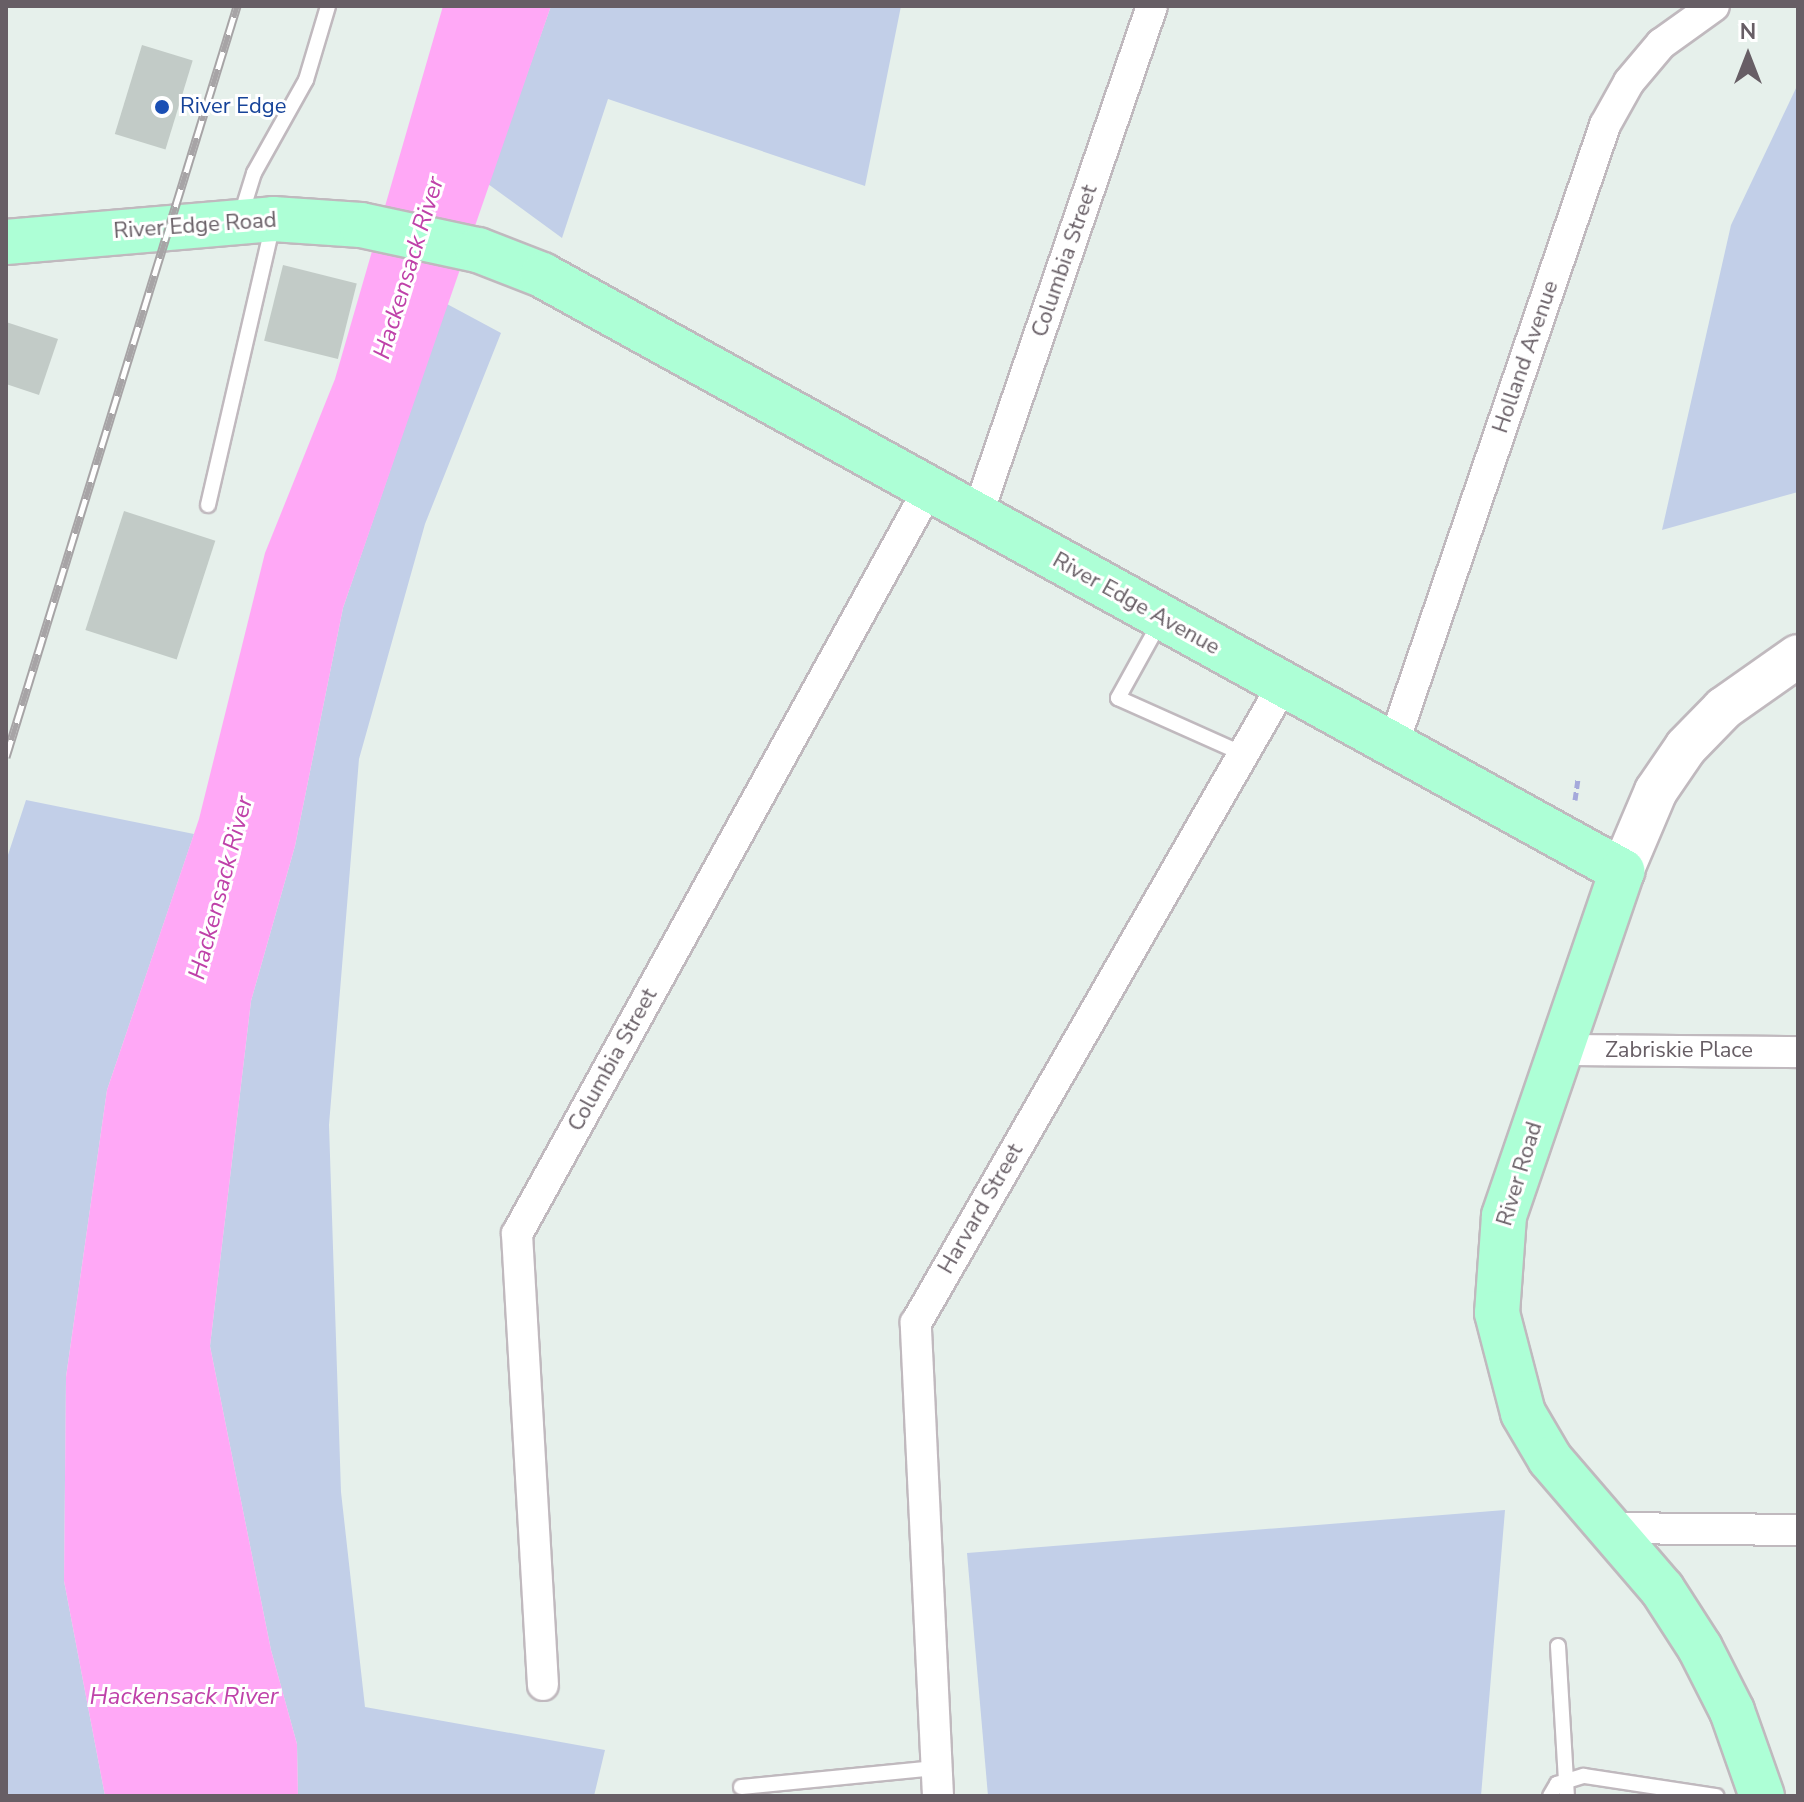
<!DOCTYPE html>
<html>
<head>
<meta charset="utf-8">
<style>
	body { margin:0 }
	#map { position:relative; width:1804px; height:1802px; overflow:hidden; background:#e6f0eb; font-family:"Nunito Sans",sans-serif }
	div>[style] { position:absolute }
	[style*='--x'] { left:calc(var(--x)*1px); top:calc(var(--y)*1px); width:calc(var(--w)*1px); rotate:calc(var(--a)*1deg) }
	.green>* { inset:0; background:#c2cfe8 }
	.water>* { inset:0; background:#ffa8f6 }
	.building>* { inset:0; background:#c2cbc7; transform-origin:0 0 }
	.path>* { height:5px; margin-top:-2.5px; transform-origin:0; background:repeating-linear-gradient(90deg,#a5a9db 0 8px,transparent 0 12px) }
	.roads { filter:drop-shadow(2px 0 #c0b9be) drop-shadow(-2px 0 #c0b9be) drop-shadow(0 2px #c0b9be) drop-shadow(0 -2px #c0b9be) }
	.service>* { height:14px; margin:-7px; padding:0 7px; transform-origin:7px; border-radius:7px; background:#fff }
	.minor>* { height:30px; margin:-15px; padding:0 15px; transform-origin:15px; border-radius:15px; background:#fff }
	.secondary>* { height:42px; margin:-21px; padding:0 21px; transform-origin:21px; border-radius:21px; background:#fff }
	.primary>* { height:44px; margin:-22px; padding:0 22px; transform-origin:22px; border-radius:22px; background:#adffd6 }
	.rail>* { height:9px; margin-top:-4.5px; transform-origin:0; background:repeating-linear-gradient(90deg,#fff 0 18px,#a7a4a6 0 36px); box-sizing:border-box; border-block:2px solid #a7a4a6 }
	.dots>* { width:22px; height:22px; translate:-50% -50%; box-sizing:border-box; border:4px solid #fff; border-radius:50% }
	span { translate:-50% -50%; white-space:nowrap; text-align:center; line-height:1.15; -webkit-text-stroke:6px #fff; paint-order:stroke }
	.transit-label { font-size:22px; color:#164399 }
	.left { translate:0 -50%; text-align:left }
	.street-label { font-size:22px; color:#675e65 }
	.water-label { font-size:24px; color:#bf41a9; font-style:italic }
	.frame { position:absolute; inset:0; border:8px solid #675e65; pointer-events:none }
	.north { position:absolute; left:1708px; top:16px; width:80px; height:80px; -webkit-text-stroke:6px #fff; paint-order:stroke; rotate:0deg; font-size:22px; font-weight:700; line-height:32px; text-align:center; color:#675e65 }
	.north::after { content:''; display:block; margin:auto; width:28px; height:36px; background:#675e65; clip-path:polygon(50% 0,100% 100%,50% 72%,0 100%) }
</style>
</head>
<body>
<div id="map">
	<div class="green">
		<div style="clip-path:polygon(551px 6px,901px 6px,865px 186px,608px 99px,562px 238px,488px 184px)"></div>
		<div style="clip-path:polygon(1798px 84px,1798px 492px,1662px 530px,1731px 225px)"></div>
		<div style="clip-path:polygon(447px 304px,501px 333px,425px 524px,359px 759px,329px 1125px,341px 1492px,365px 1707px,605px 1750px,594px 1796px,298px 1796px,297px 1744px,271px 1650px,210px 1346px,251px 1001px,295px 846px,343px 608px)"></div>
		<div style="clip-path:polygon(26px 800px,194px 834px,107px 1090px,66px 1377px,64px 1581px,105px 1796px,6px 1796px,6px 861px)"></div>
		<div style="clip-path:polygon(1505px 1510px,1481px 1796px,988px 1796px,967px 1553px)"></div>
	</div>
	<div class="water">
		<div style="clip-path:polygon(443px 6px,551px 6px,343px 608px,295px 846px,251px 1001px,210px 1346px,271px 1650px,297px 1744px,298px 1796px,105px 1796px,64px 1581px,66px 1377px,107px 1090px,199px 819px,265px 553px,335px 379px)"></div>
	</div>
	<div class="building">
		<div style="left:142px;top:45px;width:53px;height:93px;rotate:17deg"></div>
		<div style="left:283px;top:265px;width:76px;height:78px;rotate:14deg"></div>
		<div style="clip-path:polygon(6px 322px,58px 339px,39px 395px,6px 384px)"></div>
		<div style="left:124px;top:511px;width:96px;height:125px;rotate:18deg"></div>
	</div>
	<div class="path">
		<div style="--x:1575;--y:800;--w:21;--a:-82"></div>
	</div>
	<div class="roads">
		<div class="service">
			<div style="--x:241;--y:215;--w:44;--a:-72.8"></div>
			<div style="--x:254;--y:173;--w:107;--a:-60.8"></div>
			<div style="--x:306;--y:80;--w:77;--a:-73.4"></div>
			<div style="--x:208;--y:505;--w:288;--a:-77"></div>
			<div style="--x:1160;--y:622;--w:87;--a:118.9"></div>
			<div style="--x:1118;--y:698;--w:137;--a:24.1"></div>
			<div style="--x:1558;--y:1646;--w:150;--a:86.6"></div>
			<div style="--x:741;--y:1787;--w:196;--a:-5.6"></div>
			<div style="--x:1550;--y:1796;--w:14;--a:-60"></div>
			<div style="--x:1557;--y:1784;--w:28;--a:-17"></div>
			<div style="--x:1584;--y:1776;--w:134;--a:8.6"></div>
		</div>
		<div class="minor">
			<div style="--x:977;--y:516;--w:539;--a:-71.06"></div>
			<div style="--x:1393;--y:745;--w:655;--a:-71.12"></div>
			<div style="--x:1605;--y:125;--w:49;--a:-60.8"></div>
			<div style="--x:1629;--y:82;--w:50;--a:-49.9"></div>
			<div style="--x:1661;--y:44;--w:65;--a:-35.6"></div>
			<div style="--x:1560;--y:1050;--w:238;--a:0.5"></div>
			<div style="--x:1611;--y:1528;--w:187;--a:0.6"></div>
			<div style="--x:543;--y:1685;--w:452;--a:-93.3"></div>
			<div style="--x:517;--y:1234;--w:850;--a:-61.08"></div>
			<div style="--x:938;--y:1796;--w:474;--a:-92.7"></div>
			<div style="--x:916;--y:1323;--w:736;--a:-60.09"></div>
		</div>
		<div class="secondary">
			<div style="--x:1622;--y:871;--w:87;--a:-67"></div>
			<div style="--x:1656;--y:791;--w:53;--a:-55.7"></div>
			<div style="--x:1686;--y:747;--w:54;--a:-45.7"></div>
			<div style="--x:1724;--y:708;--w:90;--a:-35.1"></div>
		</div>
		<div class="primary">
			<div style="--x:6;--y:242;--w:268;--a:-4.9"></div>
			<div style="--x:273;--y:219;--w:88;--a:3.9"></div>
			<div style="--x:361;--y:225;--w:120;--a:12.1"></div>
			<div style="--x:478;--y:250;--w:69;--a:21.3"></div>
			<div style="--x:542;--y:275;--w:1234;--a:28.89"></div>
			<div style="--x:1622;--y:871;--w:365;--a:108.9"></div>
			<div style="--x:1504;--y:1216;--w:97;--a:94.1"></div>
			<div style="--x:1497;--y:1313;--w:103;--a:75.4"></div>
			<div style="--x:1523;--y:1413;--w:53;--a:59.6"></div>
			<div style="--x:1550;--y:1459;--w:172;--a:49.3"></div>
			<div style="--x:1662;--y:1589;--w:70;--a:57.2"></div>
			<div style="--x:1700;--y:1648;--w:71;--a:63.1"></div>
			<div style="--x:1732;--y:1711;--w:90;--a:70.6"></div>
		</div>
	</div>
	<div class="rail">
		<div style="--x:6;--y:757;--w:786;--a:-72.9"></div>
	</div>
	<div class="dots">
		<div style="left:162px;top:107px;background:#1a4fb4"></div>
	</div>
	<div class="transit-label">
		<span class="left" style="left:180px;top:107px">River Edge</span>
	</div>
	<div class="street-label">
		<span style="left:195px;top:226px;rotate:-4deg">River Edge Road</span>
		<span style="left:1065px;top:261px;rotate:-71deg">Columbia Street</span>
		<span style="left:1526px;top:357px;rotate:-71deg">Holland Avenue</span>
		<span style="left:1136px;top:604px;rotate:29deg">River Edge Avenue</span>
		<span style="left:1679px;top:1051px">Zabriskie Place</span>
		<span style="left:613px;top:1060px;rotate:-61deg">Columbia Street</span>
		<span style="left:1520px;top:1174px;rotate:-73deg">River Road</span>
		<span style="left:981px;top:1209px;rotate:-60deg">Harvard Street</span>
	</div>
	<div class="water-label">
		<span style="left:409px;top:268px;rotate:-73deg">Hackensack River</span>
		<span style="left:221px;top:888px;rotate:-75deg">Hackensack River</span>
		<span style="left:184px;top:1697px">Hackensack River</span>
	</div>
	<div class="frame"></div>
	<div class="north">N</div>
</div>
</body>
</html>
